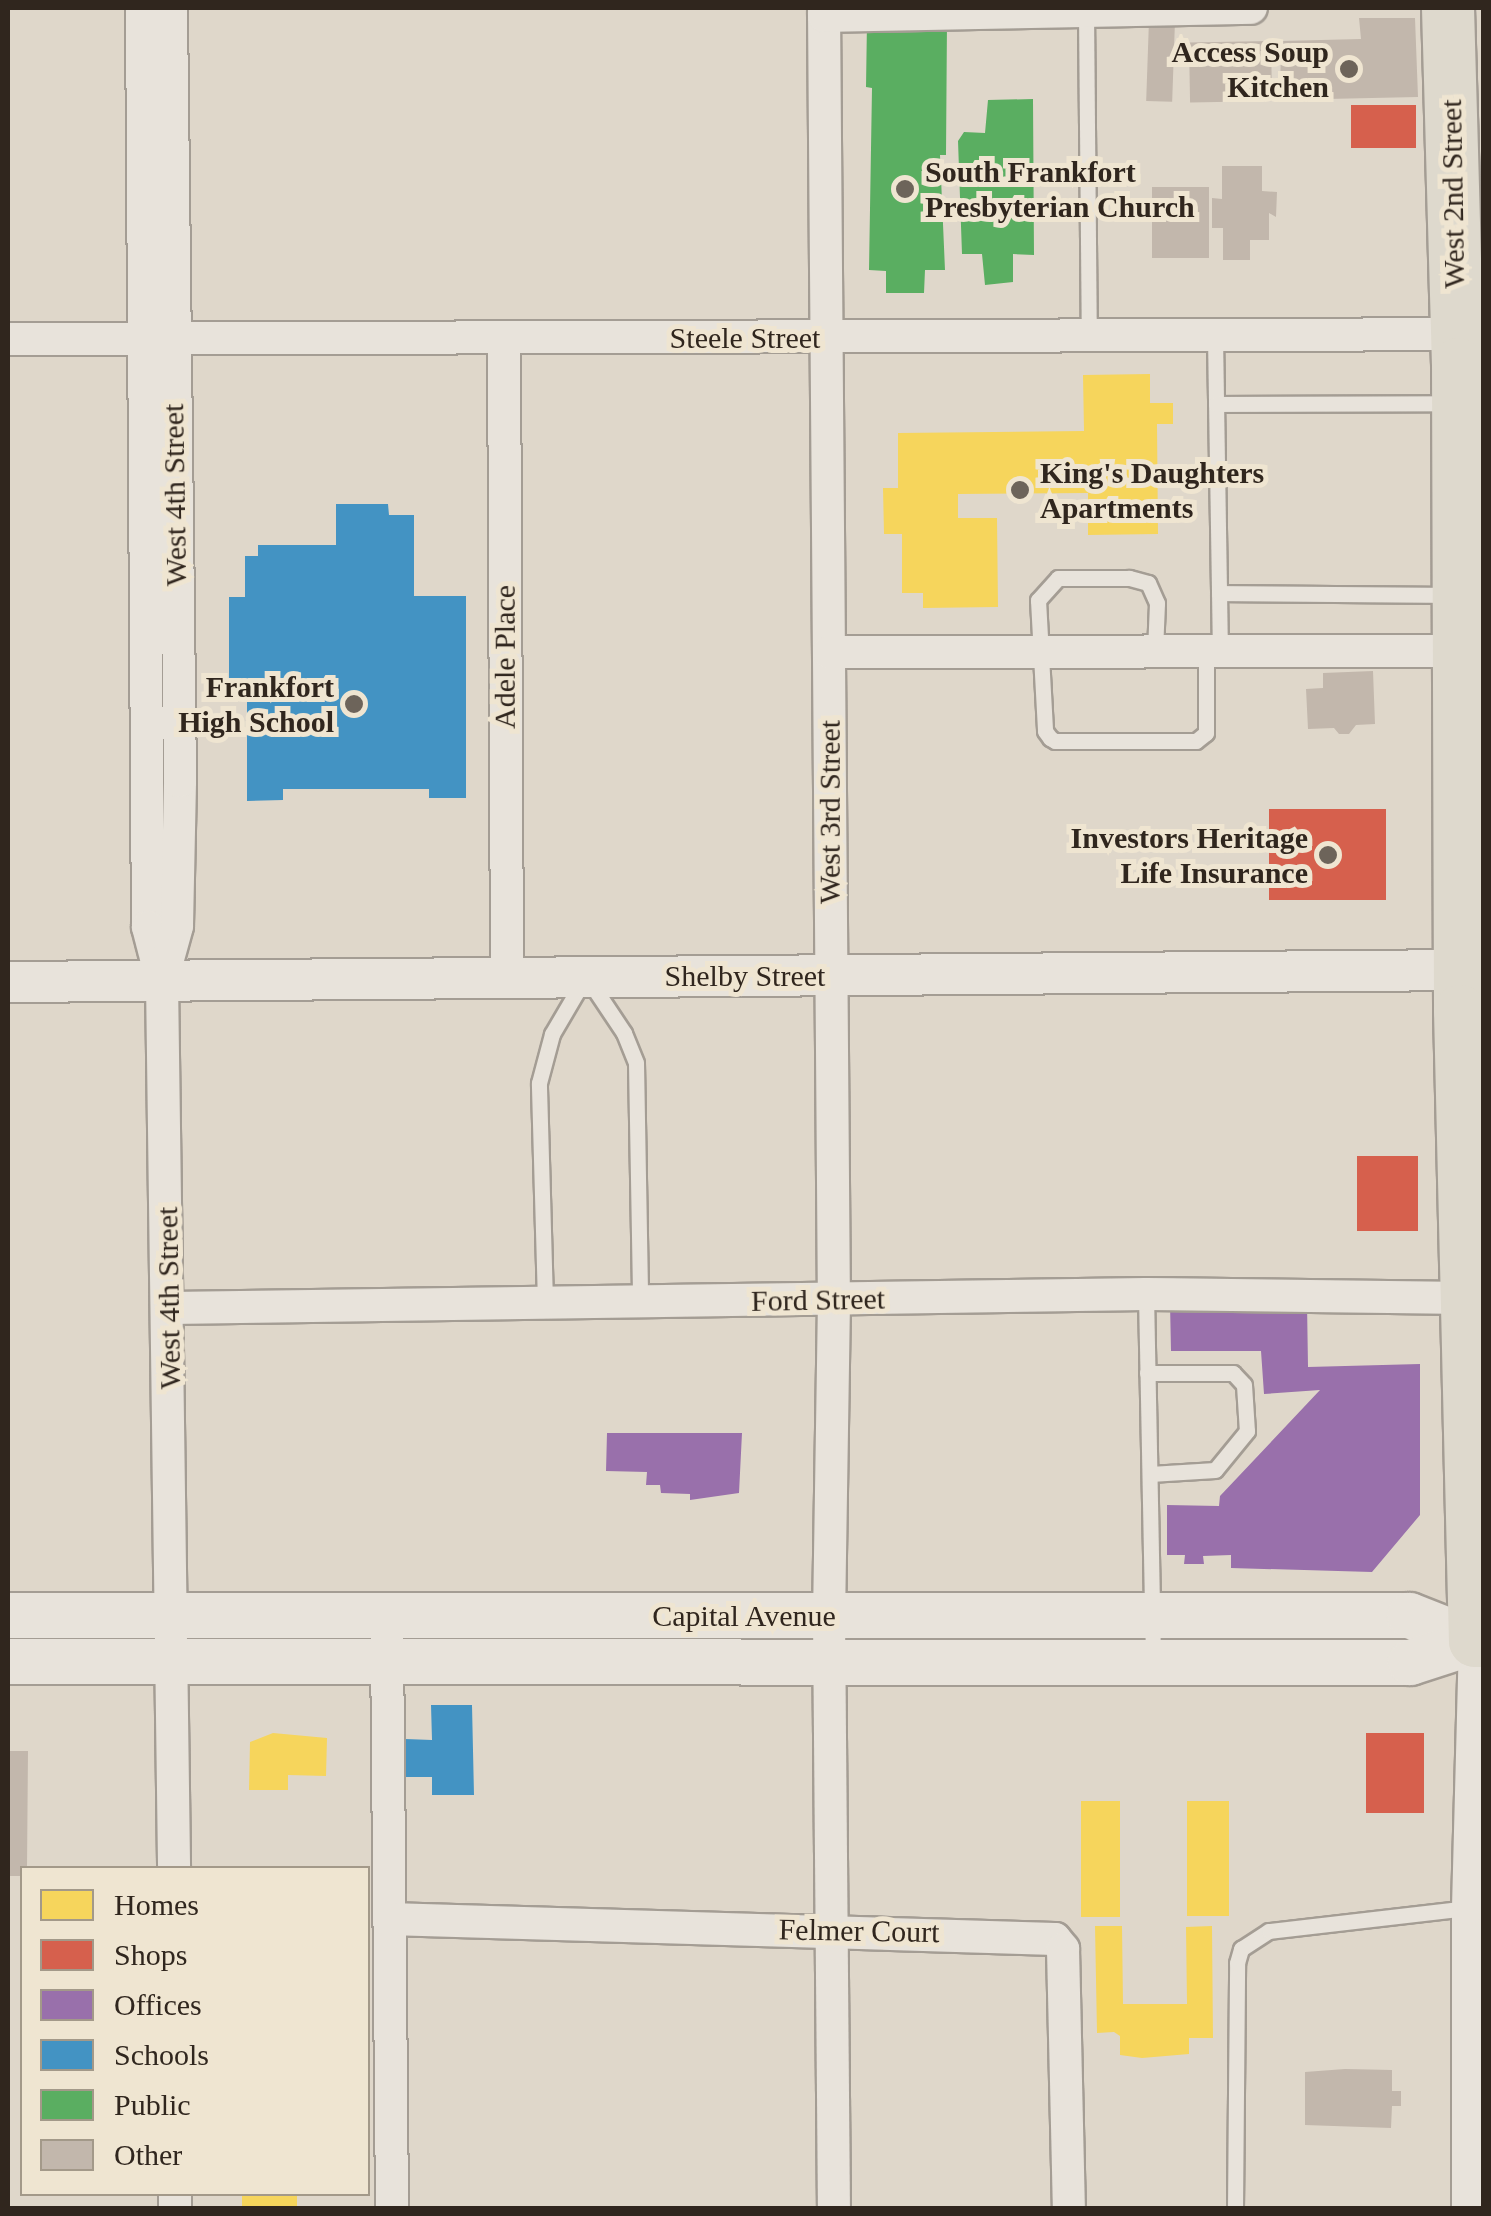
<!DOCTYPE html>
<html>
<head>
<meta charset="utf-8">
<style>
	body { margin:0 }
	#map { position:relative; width:1491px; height:2216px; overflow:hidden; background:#dfd7ca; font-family:"Times New Roman",serif }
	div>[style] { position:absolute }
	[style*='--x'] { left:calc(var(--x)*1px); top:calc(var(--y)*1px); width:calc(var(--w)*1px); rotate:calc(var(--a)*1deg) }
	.homes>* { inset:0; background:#f6d55c; transform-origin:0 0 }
	.shops>* { inset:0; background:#d6604d; transform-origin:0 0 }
	.offices>* { inset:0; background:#9970ab }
	.schools>* { inset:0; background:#4393c3 }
	.public>* { inset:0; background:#5aae61 }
	.building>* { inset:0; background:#c2b7ac; transform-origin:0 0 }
	.roads { filter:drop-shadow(2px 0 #a49d94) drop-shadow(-2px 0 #a49d94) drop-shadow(0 2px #a49d94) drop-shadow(0 -2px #a49d94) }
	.service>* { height:15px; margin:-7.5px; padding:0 7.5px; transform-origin:7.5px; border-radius:7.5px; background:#e8e3db }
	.minor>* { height:32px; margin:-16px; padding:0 16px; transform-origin:16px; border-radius:16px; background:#e8e3db }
	.tertiary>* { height:40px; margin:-20px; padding:0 20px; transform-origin:20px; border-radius:20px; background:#e8e3db }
	.secondary>* { height:45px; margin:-22.5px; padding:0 22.5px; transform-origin:22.5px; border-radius:22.5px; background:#e8e3db }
	.primary>* { height:52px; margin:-26px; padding:0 26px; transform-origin:26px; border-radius:26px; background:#ded9cd }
	.dots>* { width:28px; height:28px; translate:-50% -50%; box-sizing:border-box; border:5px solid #efe5d1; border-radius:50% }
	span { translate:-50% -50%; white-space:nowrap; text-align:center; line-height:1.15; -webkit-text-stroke:10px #efe5d1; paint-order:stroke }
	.poi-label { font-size:30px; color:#30261e; font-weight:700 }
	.right { translate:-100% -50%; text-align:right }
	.left { translate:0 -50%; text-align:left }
	.street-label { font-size:30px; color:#30261e }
	.frame { position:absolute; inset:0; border:10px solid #30261e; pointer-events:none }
	.legend { position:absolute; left:20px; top:1866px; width:350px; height:330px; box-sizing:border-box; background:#efe5d1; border:2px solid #a39989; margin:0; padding:12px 18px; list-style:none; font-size:30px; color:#30261e }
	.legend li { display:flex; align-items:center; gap:20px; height:50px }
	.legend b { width:50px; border:2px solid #a39989 }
</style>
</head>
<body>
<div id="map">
	<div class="homes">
		<div style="clip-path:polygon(1150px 374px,1150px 403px,1173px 403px,1173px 424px,1157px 424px,1158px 534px,1088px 535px,1088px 493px,958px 494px,958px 518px,997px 518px,998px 607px,923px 608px,923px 593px,902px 593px,902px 534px,884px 534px,883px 488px,898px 488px,898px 433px,1084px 431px,1083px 375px)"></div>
		<div style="clip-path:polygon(273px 1733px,327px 1738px,326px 1776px,288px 1775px,288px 1790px,249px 1790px,250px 1742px)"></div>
		<div style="left:1120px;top:1801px;width:116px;height:39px;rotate:90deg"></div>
		<div style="left:1187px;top:1801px;width:42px;height:115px"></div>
		<div style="clip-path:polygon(1095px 1926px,1122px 1926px,1123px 2004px,1187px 2004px,1186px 1927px,1212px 1926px,1213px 2038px,1189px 2038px,1189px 2054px,1142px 2058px,1120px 2055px,1120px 2036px,1114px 2032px,1097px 2033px)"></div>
		<div style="left:242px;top:2194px;width:55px;height:14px"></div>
	</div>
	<div class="shops">
		<div style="left:1351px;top:105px;width:65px;height:43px"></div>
		<div style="left:1269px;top:809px;width:117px;height:91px"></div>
		<div style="left:1357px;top:1156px;width:61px;height:75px"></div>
		<div style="left:1366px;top:1733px;width:58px;height:80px"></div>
	</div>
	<div class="offices">
		<div style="clip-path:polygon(1170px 1303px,1307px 1303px,1308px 1367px,1420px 1364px,1420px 1515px,1372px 1572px,1231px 1568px,1231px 1555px,1203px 1556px,1204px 1564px,1184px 1564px,1185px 1555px,1167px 1555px,1167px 1505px,1219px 1506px,1220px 1496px,1320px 1390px,1264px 1394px,1261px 1351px,1171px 1351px)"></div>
		<div style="clip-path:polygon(607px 1433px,742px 1433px,739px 1493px,690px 1500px,690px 1494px,661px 1493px,660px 1485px,646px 1485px,647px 1472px,606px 1471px)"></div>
	</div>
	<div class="schools">
		<div style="clip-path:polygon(336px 504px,388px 504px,389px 515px,414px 515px,414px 596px,466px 596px,466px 798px,429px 798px,429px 789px,283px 789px,283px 800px,247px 801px,247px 685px,229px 685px,229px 597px,245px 597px,245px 556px,258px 556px,258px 545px,336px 545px)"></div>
		<div style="clip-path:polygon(431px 1705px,472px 1705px,474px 1795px,432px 1795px,432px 1777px,405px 1777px,405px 1739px,432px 1740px)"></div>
	</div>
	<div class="public">
		<div style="clip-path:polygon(867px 21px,947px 21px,946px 155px,940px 155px,945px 270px,925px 270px,924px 293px,886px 293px,886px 271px,869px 270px,872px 88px,866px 87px)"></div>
		<div style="clip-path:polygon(1033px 99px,1034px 255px,1013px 254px,1013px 282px,985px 285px,982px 254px,962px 254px,958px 141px,964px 132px,985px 133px,988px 100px)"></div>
	</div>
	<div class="building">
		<div style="clip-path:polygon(1359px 18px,1415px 18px,1418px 97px,1280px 100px,1281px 41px,1361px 39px)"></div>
		<div style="left:1149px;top:20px;width:26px;height:81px;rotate:2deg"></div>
		<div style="left:1271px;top:41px;width:60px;height:82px;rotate:89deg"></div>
		<div style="clip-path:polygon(1222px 166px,1262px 166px,1262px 191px,1277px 192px,1276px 217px,1269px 213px,1269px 240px,1250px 240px,1250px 260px,1223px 260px,1223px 228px,1212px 228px,1212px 198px,1222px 199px)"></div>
		<div style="left:1152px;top:187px;width:57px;height:71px"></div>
		<div style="clip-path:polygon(1373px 671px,1375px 724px,1356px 725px,1349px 734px,1339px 734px,1334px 728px,1308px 729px,1306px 689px,1323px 688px,1323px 673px)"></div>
		<div style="clip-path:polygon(8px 1751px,28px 1751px,27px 1868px,22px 1868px,22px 1876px,8px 1876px)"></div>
		<div style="clip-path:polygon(1345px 2069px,1392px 2070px,1392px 2091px,1401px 2091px,1401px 2106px,1392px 2106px,1391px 2128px,1305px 2125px,1305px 2072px)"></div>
	</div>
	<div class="roads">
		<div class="service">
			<div style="--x:1086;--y:11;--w:326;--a:89.5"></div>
			<div style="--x:1215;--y:336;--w:315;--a:89.1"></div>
			<div style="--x:1216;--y:404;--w:233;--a:-0.2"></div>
			<div style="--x:1219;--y:593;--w:231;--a:0.5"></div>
			<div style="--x:1155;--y:651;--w:48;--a:-87.6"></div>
			<div style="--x:1157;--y:603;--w:22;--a:-114"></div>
			<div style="--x:1148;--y:583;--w:20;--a:-165"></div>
			<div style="--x:1129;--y:578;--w:71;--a:180"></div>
			<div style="--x:1058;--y:578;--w:30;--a:132"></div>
			<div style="--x:1038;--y:600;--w:131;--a:86.9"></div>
			<div style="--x:1045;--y:731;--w:9;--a:54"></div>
			<div style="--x:1050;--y:738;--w:6;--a:31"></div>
			<div style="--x:1055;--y:741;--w:141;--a:0"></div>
			<div style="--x:1196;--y:741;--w:13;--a:-39"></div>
			<div style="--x:1206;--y:733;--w:82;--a:-90"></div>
			<div style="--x:1146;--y:1294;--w:365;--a:88.9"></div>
			<div style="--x:545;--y:1302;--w:219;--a:-91.6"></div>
			<div style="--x:539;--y:1083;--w:51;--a:-75.1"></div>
			<div style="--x:552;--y:1034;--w:67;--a:-59.6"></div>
			<div style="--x:586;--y:976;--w:69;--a:56.3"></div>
			<div style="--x:624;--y:1033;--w:32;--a:68"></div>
			<div style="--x:636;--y:1063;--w:238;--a:89"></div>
			<div style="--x:1147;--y:1373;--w:86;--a:0"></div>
			<div style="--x:1233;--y:1373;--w:16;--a:47"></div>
			<div style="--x:1244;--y:1385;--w:46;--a:86.3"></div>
			<div style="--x:1247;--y:1431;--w:50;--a:129.4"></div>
			<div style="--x:1215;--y:1470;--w:65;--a:176.5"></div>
			<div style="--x:1235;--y:2208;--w:245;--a:-89.5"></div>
			<div style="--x:1237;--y:1963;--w:15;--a:-74"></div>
			<div style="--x:1241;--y:1949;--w:33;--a:-33"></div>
			<div style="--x:1269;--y:1931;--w:200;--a:-6.6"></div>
		</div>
		<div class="minor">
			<div style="--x:142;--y:8;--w:919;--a:89.63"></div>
			<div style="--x:148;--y:927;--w:56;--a:75.5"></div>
			<div style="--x:162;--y:981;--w:887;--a:89.22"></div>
			<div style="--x:824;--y:8;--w:1293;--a:89.56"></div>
			<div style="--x:834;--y:1301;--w:316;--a:90.9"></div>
			<div style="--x:829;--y:1617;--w:591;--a:89.52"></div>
			<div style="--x:824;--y:16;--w:427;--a:-1.1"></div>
			<div style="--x:504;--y:337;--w:640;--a:89.73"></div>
			<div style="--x:8;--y:339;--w:1476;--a:-0.19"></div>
			<div style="--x:829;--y:652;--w:629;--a:-0.09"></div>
			<div style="--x:163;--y:977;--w:53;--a:-74.6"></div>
			<div style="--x:177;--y:926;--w:145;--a:-88.8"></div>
			<div style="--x:180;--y:781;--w:773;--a:-90.67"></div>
			<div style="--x:170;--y:1308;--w:976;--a:-0.82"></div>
			<div style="--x:1146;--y:1294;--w:321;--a:0.7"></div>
			<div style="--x:387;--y:1638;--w:570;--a:89.5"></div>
			<div style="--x:389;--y:1919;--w:666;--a:1.72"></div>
			<div style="--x:1055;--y:1939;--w:13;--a:51"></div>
			<div style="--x:1063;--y:1949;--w:259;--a:88.7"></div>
			<div style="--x:175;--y:2194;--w:14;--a:90"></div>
			<div style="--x:1468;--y:2208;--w:300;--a:-90"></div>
			<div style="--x:1468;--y:1908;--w:267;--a:-88.5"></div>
		</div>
		<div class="tertiary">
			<div style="--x:8;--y:982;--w:1451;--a:-0.47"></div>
		</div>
		<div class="secondary">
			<div style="--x:8;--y:1615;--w:1401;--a:0"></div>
			<div style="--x:1409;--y:1615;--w:71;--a:21.5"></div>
			<div style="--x:8;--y:1661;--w:1402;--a:0.04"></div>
			<div style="--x:1410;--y:1662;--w:68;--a:-17.9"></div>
		</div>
		<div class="primary">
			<div style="--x:1448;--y:8;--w:356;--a:88.4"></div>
			<div style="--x:1458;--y:364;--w:647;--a:89.82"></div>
			<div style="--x:1460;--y:1011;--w:630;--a:88.64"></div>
			<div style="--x:1475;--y:1641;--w:9;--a:0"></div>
		</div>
	</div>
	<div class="dots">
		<div style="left:1349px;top:69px;background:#6d645a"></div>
		<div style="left:905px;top:189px;background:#6d645a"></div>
		<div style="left:1020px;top:490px;background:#6d645a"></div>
		<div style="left:354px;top:704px;background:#6d645a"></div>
		<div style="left:1328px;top:855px;background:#6d645a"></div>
	</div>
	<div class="poi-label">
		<span class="right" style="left:1329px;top:69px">Access Soup<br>Kitchen</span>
		<span class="left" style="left:925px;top:189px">South Frankfort<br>Presbyterian Church</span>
		<span class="left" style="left:1040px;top:490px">King's Daughters<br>Apartments</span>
		<span class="right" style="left:334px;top:704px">Frankfort<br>High School</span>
		<span class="right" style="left:1308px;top:855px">Investors Heritage<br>Life Insurance</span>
	</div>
	<div class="street-label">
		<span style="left:1453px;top:194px;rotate:-91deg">West 2nd Street</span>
		<span style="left:745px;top:338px">Steele Street</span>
		<span style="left:175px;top:495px;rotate:-91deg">West 4th Street</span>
		<span style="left:505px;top:657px;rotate:-90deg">Adele Place</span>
		<span style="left:830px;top:812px;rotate:-90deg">West 3rd Street</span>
		<span style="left:745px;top:976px">Shelby Street</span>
		<span style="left:169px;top:1298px;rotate:-91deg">West 4th Street</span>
		<span style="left:818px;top:1300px;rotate:-1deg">Ford Street</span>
		<span style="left:744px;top:1616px">Capital Avenue</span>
		<span style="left:859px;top:1931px;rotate:1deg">Felmer Court</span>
	</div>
	<div class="frame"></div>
	<ul class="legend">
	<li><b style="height:28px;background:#f6d55c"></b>Homes</li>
	<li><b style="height:28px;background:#d6604d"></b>Shops</li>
	<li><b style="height:28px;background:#9970ab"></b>Offices</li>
	<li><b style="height:28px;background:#4393c3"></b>Schools</li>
	<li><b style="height:28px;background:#5aae61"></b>Public</li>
	<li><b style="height:28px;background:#c2b7ac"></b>Other</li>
	</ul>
</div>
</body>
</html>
